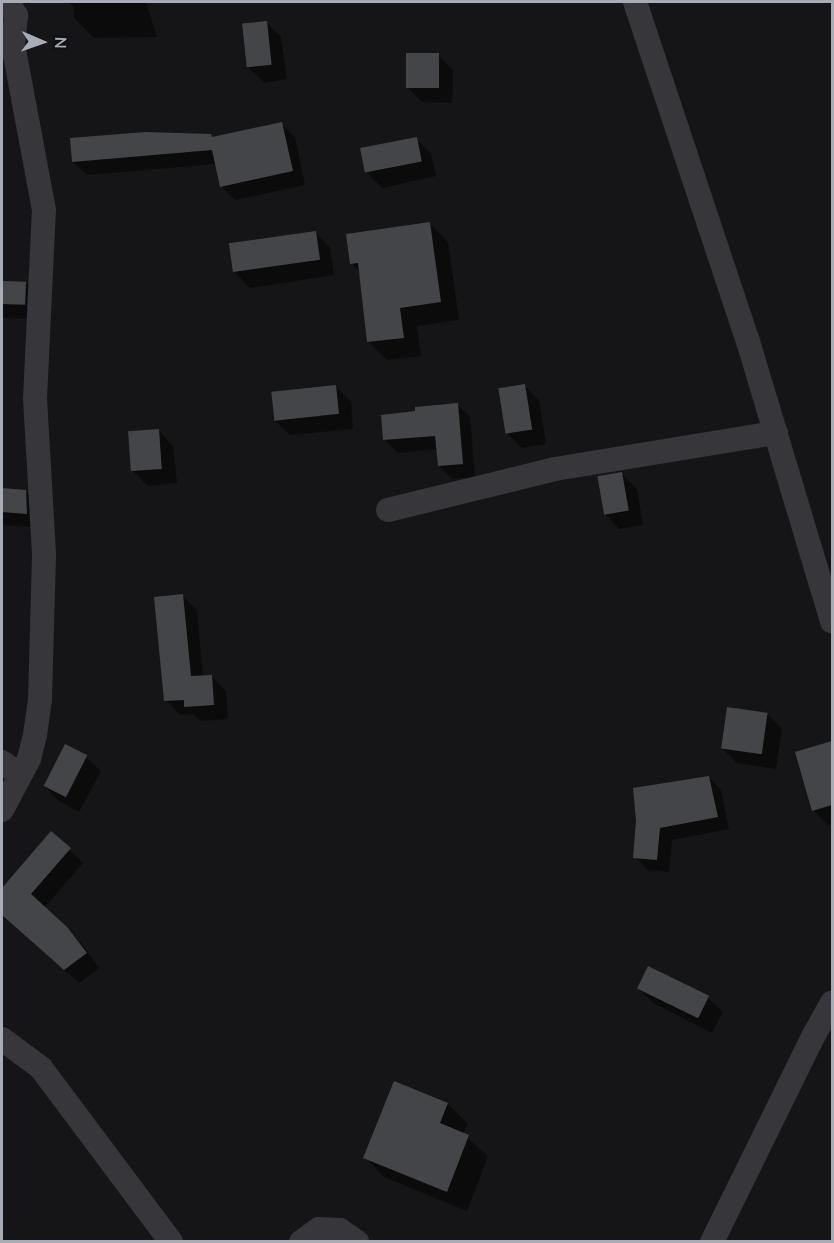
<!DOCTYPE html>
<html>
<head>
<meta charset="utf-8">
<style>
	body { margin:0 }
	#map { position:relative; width:834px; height:1243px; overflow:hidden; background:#151517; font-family:"Nunito Sans",sans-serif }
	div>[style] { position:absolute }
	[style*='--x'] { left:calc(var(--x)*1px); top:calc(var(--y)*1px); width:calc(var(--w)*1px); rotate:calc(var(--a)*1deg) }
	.shadow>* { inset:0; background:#0007 }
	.building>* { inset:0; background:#444549; transform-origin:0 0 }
	.street>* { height:24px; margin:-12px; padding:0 12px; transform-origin:12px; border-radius:12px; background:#37373b }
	span { translate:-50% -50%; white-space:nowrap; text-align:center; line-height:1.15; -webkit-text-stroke:4.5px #101012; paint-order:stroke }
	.frame { position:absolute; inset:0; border:3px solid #a8adb5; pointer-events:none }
	.north { position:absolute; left:12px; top:12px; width:60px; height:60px; -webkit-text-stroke:4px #101012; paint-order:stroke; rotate:92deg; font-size:16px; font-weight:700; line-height:24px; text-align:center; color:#a8adb5 }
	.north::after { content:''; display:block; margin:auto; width:21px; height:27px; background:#a8adb5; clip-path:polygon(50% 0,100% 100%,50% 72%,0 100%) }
</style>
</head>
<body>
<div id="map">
	<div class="shadow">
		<div style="clip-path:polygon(67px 2px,146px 2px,157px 37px,94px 38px,74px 18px,74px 7px)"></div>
		<div style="clip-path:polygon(266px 22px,281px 37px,287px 79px,264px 83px,249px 68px)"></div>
		<div style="clip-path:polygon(438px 55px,453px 70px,452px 103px,422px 102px,407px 87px)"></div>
		<div style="clip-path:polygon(281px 124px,295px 137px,305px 185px,235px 200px,222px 187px,216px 164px,87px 175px,73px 162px,213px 139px)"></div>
		<div style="clip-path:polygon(416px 139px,431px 154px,436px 176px,382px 188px,367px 173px)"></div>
		<div style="clip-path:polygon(430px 224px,448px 242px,459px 320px,417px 326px,421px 356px,387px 360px,369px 342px,360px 272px,352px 264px)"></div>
		<div style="clip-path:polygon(316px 233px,330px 248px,334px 275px,250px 288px,235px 273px)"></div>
		<div style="clip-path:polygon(2px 282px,26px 283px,41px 298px,40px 319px,2px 318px)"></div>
		<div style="clip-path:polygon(524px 385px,539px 400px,546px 444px,522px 448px,507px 433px)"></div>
		<div style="clip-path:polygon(336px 387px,351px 402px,353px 429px,290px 435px,275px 421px)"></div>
		<div style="clip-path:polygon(457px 404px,470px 417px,475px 477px,452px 479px,439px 466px,438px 449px,398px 453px,385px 440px,417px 413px)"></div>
		<div style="clip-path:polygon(159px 431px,173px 446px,177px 483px,148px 486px,133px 471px)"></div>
		<div style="clip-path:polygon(622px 474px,637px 489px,643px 525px,619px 529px,605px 514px)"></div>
		<div style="clip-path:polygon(2px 490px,25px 491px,40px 506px,42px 528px,2px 525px)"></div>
		<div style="clip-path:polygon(182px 596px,197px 610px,203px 677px,211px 676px,226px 691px,228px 719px,201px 721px,193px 714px,180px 715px,166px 700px)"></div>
		<div style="clip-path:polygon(767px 714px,782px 729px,776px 769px,737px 763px,722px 748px)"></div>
		<div style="clip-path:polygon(832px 742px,832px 824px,828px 825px,813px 810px,797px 753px)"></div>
		<div style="clip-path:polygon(66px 746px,86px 757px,101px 771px,79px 812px,59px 801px,44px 786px)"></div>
		<div style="clip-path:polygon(709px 777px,721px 790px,729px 829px,672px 840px,669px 872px,648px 870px,635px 857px,637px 821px)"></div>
		<div style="clip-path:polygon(51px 833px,83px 863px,44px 908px,81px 943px,99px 968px,79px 983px,2px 915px,2px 890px)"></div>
		<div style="clip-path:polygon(638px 988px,708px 998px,723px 1012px,712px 1033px,653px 1003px)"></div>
		<div style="clip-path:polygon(448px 1104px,468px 1124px,463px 1134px,488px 1156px,467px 1211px,384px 1177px,365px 1157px)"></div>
	</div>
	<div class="building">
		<div style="left:267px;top:21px;width:44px;height:25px;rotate:84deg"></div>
		<div style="left:406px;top:53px;width:33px;height:35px"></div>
		<div style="clip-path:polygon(282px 122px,293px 171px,220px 187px,212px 150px,72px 162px,70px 138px,145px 132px,211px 134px,212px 137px)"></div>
		<div style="left:417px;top:137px;width:25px;height:58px;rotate:79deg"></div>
		<div style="clip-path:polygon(430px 222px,441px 302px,400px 308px,404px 338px,367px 342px,358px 263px,350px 264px,346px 234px)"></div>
		<div style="left:316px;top:231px;width:29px;height:88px;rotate:82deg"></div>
		<div style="left:2px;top:281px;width:24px;height:23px;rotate:2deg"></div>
		<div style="left:525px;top:384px;width:46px;height:27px;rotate:81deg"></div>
		<div style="left:336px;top:385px;width:29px;height:65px;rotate:84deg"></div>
		<div style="clip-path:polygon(458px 403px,463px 464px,438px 466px,435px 436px,383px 440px,381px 415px,415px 411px,415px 407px)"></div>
		<div style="left:159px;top:429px;width:40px;height:31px;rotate:86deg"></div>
		<div style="left:622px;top:472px;width:39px;height:25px;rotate:80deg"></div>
		<div style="clip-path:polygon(2px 488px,26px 490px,27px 514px,2px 512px)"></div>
		<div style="clip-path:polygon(183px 594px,191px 676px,212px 675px,214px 705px,184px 707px,184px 700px,164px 701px,154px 597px)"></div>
		<div style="left:727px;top:707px;width:41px;height:42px;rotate:8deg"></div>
		<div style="clip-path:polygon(832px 741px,832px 805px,812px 811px,795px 752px)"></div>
		<div style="left:65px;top:744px;width:25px;height:47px;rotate:27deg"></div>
		<div style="clip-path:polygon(709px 776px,718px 817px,660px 828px,657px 860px,633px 858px,636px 821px,633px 788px)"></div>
		<div style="clip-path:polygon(51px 831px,71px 848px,31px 894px,67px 927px,87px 953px,64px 970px,2px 915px,2px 888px)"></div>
		<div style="left:648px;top:966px;width:68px;height:25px;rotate:26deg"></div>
		<div style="clip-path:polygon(394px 1081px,448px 1103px,440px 1123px,469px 1135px,447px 1192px,363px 1158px)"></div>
	</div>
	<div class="street">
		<div style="--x:635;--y:2;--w:354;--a:71.6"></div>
		<div style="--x:747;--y:338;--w:296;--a:73.3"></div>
		<div style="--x:388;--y:510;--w:172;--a:-13.8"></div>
		<div style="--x:555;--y:469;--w:224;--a:-9.3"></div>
		<div style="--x:2;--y:762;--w:22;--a:36"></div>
		<div style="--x:2;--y:810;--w:58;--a:-62.1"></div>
		<div style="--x:29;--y:759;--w:25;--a:-76"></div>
		<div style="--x:35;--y:735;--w:36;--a:-82"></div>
		<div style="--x:40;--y:699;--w:145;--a:-88.4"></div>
		<div style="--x:44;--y:554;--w:155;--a:-93.3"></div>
		<div style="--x:35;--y:399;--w:189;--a:-87.3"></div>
		<div style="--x:44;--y:210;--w:168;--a:-100.6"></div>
		<div style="--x:13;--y:45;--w:30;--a:-84"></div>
		<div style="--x:16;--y:15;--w:16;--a:-125"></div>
		<div style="--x:2;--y:1039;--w:49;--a:36.6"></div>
		<div style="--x:41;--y:1068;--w:217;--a:53.2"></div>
		<div style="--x:301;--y:1242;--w:22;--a:-36"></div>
		<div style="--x:319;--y:1229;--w:21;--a:3"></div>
		<div style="--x:340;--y:1230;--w:21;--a:35"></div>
		<div style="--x:712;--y:1242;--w:231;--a:-63.8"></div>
		<div style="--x:814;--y:1035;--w:37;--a:-61"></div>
	</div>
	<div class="frame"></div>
	<div class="north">N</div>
</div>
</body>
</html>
